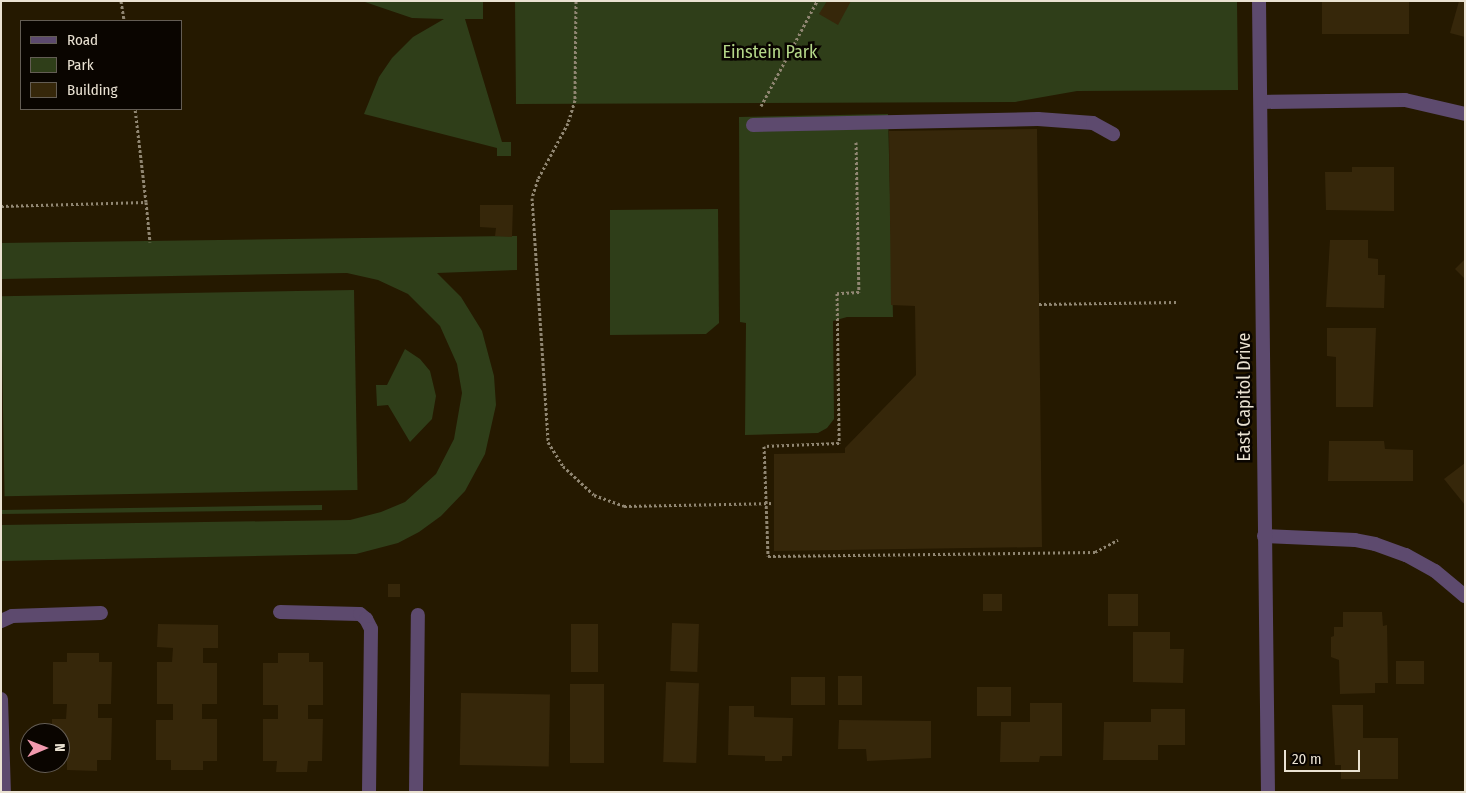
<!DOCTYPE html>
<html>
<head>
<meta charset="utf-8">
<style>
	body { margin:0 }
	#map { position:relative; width:1466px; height:793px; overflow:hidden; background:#251900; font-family:"Fira Sans Condensed",sans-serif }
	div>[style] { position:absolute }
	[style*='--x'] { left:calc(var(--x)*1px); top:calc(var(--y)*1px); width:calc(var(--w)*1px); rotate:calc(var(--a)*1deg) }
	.green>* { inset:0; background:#2f3e19; transform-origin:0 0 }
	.building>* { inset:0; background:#36270a; transform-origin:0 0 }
	.path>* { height:3px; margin-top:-1.5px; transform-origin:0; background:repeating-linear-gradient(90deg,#908672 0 2.5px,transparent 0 5px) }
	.service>* { height:14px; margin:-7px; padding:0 7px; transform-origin:7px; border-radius:7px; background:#5d4a6e }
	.minor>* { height:14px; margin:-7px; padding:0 7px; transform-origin:7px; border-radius:7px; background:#5d4a6e }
	.tertiary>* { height:14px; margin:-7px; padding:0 7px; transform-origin:7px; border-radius:7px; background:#5d4a6e }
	span { translate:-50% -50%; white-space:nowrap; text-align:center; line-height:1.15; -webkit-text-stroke:5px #0a0500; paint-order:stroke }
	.park-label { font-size:18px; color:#b5d788 }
	.street-label { font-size:18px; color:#eae2d2 }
	.frame { position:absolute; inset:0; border:2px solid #eae2d2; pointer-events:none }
	.legend { position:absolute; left:20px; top:20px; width:162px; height:90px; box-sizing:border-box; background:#0a0500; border:1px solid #645d54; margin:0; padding:6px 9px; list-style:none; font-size:15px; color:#eae2d2 }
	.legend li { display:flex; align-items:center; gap:10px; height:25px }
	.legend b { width:25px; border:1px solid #645d54 }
	.north { position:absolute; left:20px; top:723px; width:50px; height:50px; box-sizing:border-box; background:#0a0500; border:1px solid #645d54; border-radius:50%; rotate:89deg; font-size:14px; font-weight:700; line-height:20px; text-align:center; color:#eae2d2 }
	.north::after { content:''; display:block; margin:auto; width:18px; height:22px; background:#f29aae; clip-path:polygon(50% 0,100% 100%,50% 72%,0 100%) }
	.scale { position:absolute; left:1284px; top:750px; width:76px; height:22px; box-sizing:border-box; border:2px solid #eae2d2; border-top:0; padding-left:6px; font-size:15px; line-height:18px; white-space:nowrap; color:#eae2d2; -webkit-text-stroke:4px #0a0500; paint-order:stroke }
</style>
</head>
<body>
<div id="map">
	<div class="green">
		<div style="clip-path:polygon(362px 1px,483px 1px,483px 19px,465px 19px,502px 142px,511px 142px,511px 156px,497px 156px,497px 148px,364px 114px,379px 77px,392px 58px,413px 37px,444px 19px,412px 18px)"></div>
		<div style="clip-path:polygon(515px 1px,1237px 1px,1238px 90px,1077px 91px,1015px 102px,516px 104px)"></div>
		<div style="clip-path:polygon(888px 114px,893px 317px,847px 317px,833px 321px,834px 419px,827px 428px,818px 433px,745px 435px,746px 323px,740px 322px,739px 117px)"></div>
		<div style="clip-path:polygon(718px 209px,719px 323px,706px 334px,610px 335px,610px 210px)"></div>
		<div style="clip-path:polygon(517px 236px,517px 270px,437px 273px,461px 297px,482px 331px,494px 376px,496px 405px,485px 454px,465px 491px,441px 516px,419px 532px,398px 543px,356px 554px,1px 561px,1px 525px,350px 520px,381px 512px,405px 502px,436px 474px,454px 439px,462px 393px,457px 364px,440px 326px,408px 294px,378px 280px,347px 273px,1px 279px,1px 243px)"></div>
		<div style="left:354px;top:290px;width:200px;height:353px;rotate:89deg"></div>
		<div style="clip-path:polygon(405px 349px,420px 359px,430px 371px,436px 396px,432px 419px,410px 442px,388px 405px,377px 406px,376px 385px,387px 385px)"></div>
		<div style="clip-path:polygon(322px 505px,322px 510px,1px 514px,1px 510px)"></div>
	</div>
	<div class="building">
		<div style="clip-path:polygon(827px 1px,851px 1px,838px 25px,819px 14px)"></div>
		<div style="left:1322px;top:1px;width:87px;height:33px"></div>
		<div style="clip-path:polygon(1459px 1px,1465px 1px,1465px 37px,1450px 33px)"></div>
		<div style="clip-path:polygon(1037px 129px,1042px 547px,774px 551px,774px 454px,845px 453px,845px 448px,916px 375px,915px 306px,891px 305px,889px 131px)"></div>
		<div style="clip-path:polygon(1352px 167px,1394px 167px,1394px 211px,1326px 210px,1325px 172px,1352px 172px)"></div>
		<div style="clip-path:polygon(480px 205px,513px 205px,512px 237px,495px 236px,496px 228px,480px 227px)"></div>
		<div style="clip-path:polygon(1330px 240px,1368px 240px,1368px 258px,1378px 259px,1378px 275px,1385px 275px,1384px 308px,1326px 307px)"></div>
		<div style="clip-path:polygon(1465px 259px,1465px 279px,1455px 269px)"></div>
		<div style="clip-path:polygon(1327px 328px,1376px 328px,1373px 407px,1336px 407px,1336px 357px,1327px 356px)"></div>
		<div style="clip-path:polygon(1329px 441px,1384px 441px,1385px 449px,1413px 450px,1413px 481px,1328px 481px)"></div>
		<div style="clip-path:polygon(1465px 463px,1465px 505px,1444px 479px)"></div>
		<div style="left:388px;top:584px;width:12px;height:13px"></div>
		<div style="left:983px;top:594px;width:19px;height:17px"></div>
		<div style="left:1108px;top:594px;width:30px;height:32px"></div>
		<div style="clip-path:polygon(1343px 612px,1382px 612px,1383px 626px,1387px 625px,1388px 683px,1375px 683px,1375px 693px,1340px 694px,1339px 660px,1331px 657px,1331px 637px,1334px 636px,1334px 627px,1343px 627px)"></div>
		<div style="left:672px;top:623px;width:27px;height:48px;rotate:2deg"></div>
		<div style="clip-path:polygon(158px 624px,218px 625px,218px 648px,203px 648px,203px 663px,217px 663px,217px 704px,202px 704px,202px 719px,217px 719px,217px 761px,203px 761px,203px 770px,171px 770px,171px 760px,156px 760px,156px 720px,173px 720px,173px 704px,157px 704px,157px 662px,172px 662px,173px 648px,157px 647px)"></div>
		<div style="left:571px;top:624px;width:27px;height:48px"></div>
		<div style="clip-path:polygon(1133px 632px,1170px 632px,1170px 649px,1184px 649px,1183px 683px,1133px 682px)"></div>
		<div style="clip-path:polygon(67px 653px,99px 653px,99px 662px,112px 662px,111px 704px,98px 704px,98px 718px,112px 718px,111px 760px,97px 760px,97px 771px,67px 770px,67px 760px,60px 760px,60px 733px,52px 733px,52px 719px,66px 719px,67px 704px,53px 704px,53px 662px,67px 662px)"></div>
		<div style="clip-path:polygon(278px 653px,309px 653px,309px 662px,323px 662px,323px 705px,308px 705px,308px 719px,323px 719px,322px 761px,308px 761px,307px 772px,276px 772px,277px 761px,263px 761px,263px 719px,278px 719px,278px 705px,263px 705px,263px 663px,278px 663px)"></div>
		<div style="left:1396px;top:661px;width:28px;height:23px"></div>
		<div style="left:838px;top:676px;width:24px;height:29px"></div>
		<div style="left:791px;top:677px;width:34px;height:28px"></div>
		<div style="left:666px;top:682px;width:33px;height:80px;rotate:2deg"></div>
		<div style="left:570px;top:684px;width:34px;height:79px"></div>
		<div style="left:977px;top:687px;width:34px;height:29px"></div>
		<div style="left:461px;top:693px;width:89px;height:72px;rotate:1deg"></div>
		<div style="clip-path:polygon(1030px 703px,1062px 703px,1062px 756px,1040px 756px,1039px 762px,1000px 762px,1001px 722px,1030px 722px)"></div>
		<div style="clip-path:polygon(1332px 705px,1363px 705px,1363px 738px,1398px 738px,1398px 779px,1341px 779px,1341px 765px,1335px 765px)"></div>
		<div style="clip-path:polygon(729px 706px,754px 706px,754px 717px,793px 718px,792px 756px,782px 756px,782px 761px,765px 761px,765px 756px,728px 755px)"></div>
		<div style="clip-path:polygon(1151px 709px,1185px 709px,1185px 745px,1158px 745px,1158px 760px,1103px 760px,1104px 722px,1151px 722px)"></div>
		<div style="clip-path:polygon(839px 720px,931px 721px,931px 758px,867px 761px,866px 749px,838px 749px)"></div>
	</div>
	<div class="path">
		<div style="--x:121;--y:1;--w:20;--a:81"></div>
		<div style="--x:576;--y:1;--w:99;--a:90.6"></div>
		<div style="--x:575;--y:100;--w:24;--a:107"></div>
		<div style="--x:568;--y:123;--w:64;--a:118.2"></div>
		<div style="--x:538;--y:179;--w:20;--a:108"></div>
		<div style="--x:532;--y:198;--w:245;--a:86.2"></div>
		<div style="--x:548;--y:442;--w:28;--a:58"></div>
		<div style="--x:563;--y:466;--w:42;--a:43.1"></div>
		<div style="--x:594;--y:495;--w:32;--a:20"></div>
		<div style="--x:624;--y:506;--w:150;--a:-1.1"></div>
		<div style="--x:761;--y:106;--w:119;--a:-61.9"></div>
		<div style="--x:856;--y:142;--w:150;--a:88.9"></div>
		<div style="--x:859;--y:292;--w:22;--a:177"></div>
		<div style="--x:837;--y:293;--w:150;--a:89.2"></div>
		<div style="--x:839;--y:443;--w:75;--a:177.7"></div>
		<div style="--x:764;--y:446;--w:110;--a:87.9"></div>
		<div style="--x:768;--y:556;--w:327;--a:-0.7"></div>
		<div style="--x:1095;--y:552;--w:26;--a:-28"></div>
		<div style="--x:146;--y:202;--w:40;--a:84.3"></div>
		<div style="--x:1;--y:206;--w:145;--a:-1.6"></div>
		<div style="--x:146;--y:202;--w:94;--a:-96.7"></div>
		<div style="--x:1039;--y:304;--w:138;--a:-0.8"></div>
	</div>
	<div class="service">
		<div style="--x:280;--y:612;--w:80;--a:1.4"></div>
		<div style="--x:360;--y:614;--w:8;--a:40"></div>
		<div style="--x:366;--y:619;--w:11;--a:63"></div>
		<div style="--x:371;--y:629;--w:163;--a:90.7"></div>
		<div style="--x:1;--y:621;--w:12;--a:-24"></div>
		<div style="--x:12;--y:616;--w:89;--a:-1.9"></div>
		<div style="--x:1;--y:699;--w:93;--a:88.2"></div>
		<div style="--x:416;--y:792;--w:177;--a:-89.4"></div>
	</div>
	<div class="minor">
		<div style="--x:1261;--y:102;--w:144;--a:-0.8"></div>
		<div style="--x:1405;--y:100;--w:62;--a:13.1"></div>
		<div style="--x:753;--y:125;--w:285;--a:-1.2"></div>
		<div style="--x:1038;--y:119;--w:55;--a:4.2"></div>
		<div style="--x:1093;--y:123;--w:23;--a:29"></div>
		<div style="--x:1264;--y:536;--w:91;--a:2.5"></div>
		<div style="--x:1355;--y:540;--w:20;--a:11"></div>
		<div style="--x:1375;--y:544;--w:33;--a:20"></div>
		<div style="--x:1406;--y:555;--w:33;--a:29"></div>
		<div style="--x:1435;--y:571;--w:39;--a:40"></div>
	</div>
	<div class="tertiary">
		<div style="--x:1259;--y:1;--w:791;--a:89.35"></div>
	</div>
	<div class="park-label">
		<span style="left:770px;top:52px">Einstein Park</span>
	</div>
	<div class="street-label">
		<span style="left:1244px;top:397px;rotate:-90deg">East Capitol Drive</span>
	</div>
	<div class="frame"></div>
	<ul class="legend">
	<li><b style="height:6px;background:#5d4a6e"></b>Road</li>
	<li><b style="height:14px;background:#2f3e19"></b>Park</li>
	<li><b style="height:14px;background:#36270a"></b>Building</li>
	</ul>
	<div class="north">N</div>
	<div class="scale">20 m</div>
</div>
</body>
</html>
